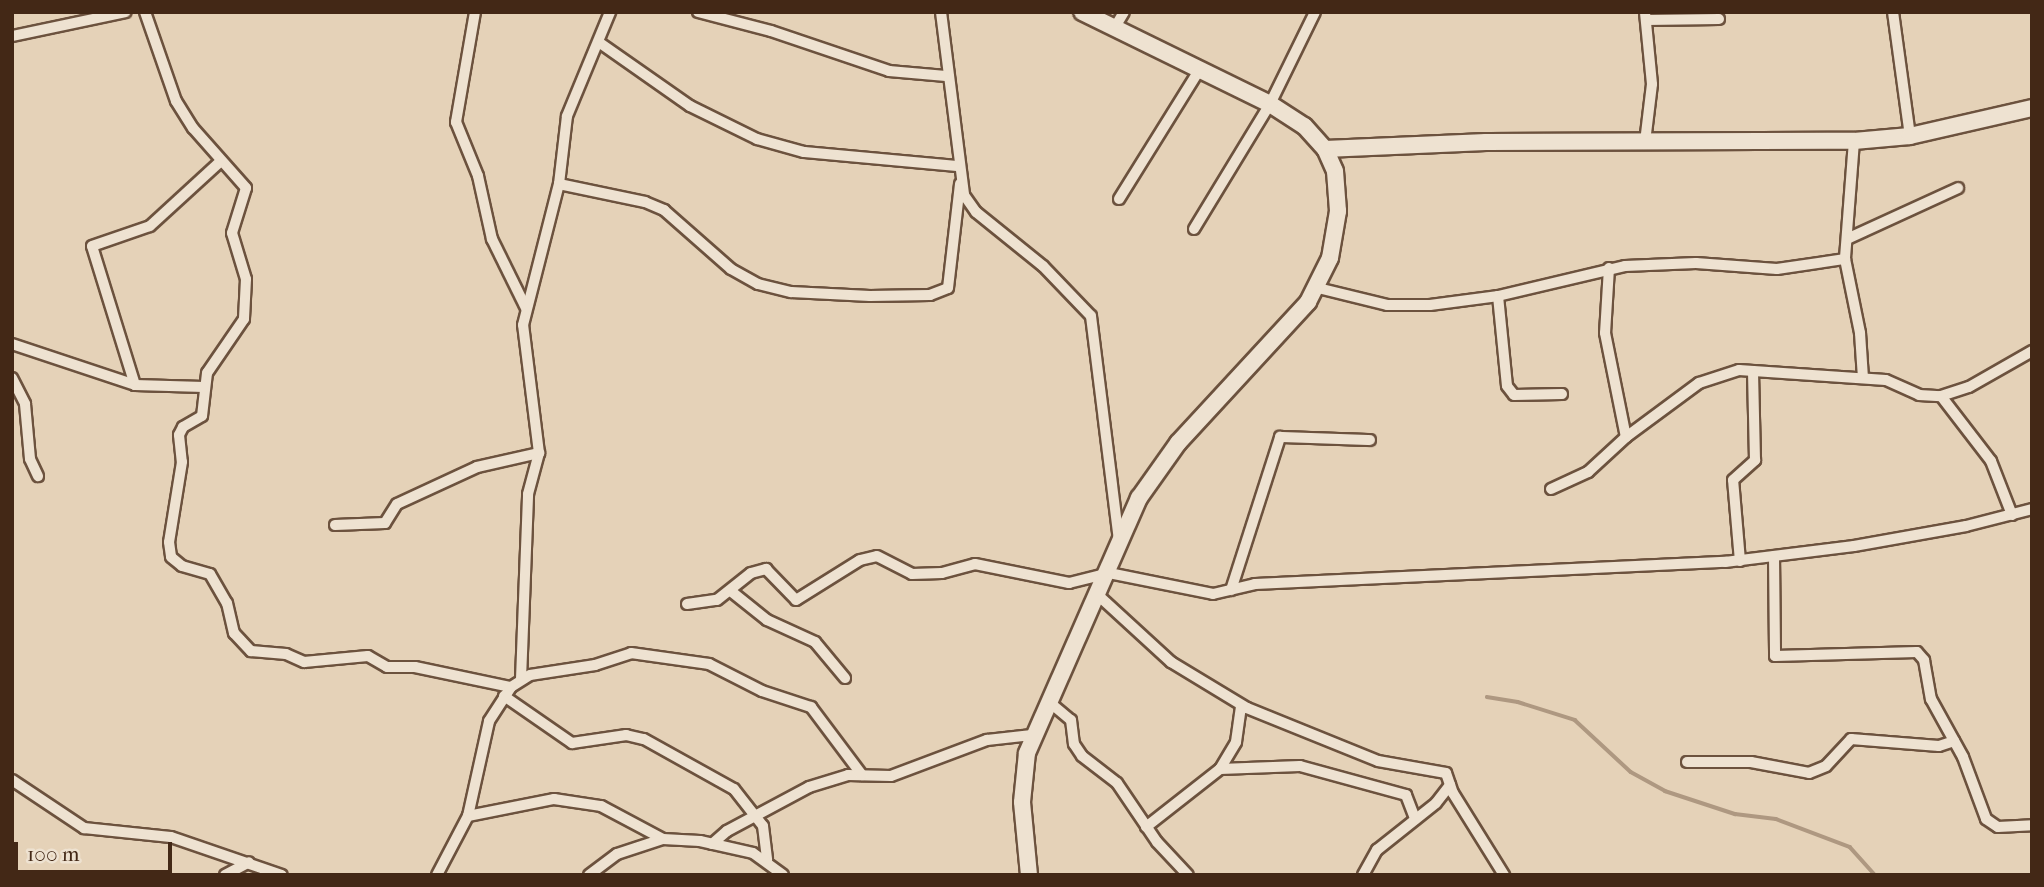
<!DOCTYPE html>
<html>
<head>
<meta charset="utf-8">
<style>
	body { margin:0 }
	#map { position:relative; width:2044px; height:887px; overflow:hidden; background:#e5d2b8; font-family:"IM FELL French Canon",serif }
	div>[style] { position:absolute }
	[style*='--x'] { left:calc(var(--x)*1px); top:calc(var(--y)*1px); width:calc(var(--w)*1px); rotate:calc(var(--a)*1deg) }
	.stream>* { height:3.5px; margin:-1.75px; padding:0 1.75px; transform-origin:1.75px; border-radius:1.75px; background:#ae9881 }
	.roads { filter:drop-shadow(2px 0 #6c523e) drop-shadow(-2px 0 #6c523e) drop-shadow(0 2px #6c523e) drop-shadow(0 -2px #6c523e) }
	.street>* { height:10px; margin:-5px; padding:0 5px; transform-origin:5px; border-radius:5px; background:#eee2d1 }
	.secondary>* { height:16px; margin:-8px; padding:0 8px; transform-origin:8px; border-radius:8px; background:#eee2d1 }
	span { translate:-50% -50%; white-space:nowrap; text-align:center; line-height:1.15; -webkit-text-stroke:5px #eee2d1; paint-order:stroke }
	.frame { position:absolute; inset:0; border:14px solid #432816; pointer-events:none }
	.scale { position:absolute; left:14px; top:842px; width:158px; height:32px; box-sizing:border-box; border:4px solid #432816; border-top:0; padding-left:9px; font-size:21px; line-height:24px; white-space:nowrap; color:#432816; -webkit-text-stroke:5px #eee2d1; paint-order:stroke }
</style>
</head>
<body>
<div id="map">
	<div class="stream">
		<div style="--x:1487;--y:697;--w:31;--a:9"></div>
		<div style="--x:1518;--y:702;--w:60;--a:17.5"></div>
		<div style="--x:1575;--y:720;--w:76;--a:42.9"></div>
		<div style="--x:1631;--y:772;--w:39;--a:29"></div>
		<div style="--x:1665;--y:791;--w:74;--a:18.2"></div>
		<div style="--x:1735;--y:814;--w:41;--a:7"></div>
		<div style="--x:1776;--y:819;--w:79;--a:20.7"></div>
		<div style="--x:1850;--y:847;--w:38;--a:48"></div>
	</div>
	<div class="roads">
		<div class="street">
			<div style="--x:145;--y:12;--w:94;--a:70.8"></div>
			<div style="--x:176;--y:101;--w:32;--a:58"></div>
			<div style="--x:193;--y:128;--w:80;--a:48.5"></div>
			<div style="--x:246;--y:188;--w:47;--a:107.3"></div>
			<div style="--x:232;--y:233;--w:48;--a:73.1"></div>
			<div style="--x:246;--y:279;--w:40;--a:92.9"></div>
			<div style="--x:244;--y:319;--w:65;--a:124.4"></div>
			<div style="--x:207;--y:373;--w:43;--a:96.6"></div>
			<div style="--x:202;--y:416;--w:22;--a:150"></div>
			<div style="--x:183;--y:427;--w:9;--a:117"></div>
			<div style="--x:179;--y:435;--w:27;--a:84"></div>
			<div style="--x:182;--y:462;--w:81;--a:99.2"></div>
			<div style="--x:169;--y:542;--w:15;--a:82"></div>
			<div style="--x:171;--y:557;--w:14;--a:39"></div>
			<div style="--x:182;--y:566;--w:29;--a:16"></div>
			<div style="--x:210;--y:574;--w:34;--a:60"></div>
			<div style="--x:227;--y:603;--w:31;--a:77"></div>
			<div style="--x:234;--y:633;--w:25;--a:47"></div>
			<div style="--x:251;--y:651;--w:35;--a:5"></div>
			<div style="--x:286;--y:654;--w:20;--a:24"></div>
			<div style="--x:304;--y:662;--w:64;--a:-5.4"></div>
			<div style="--x:368;--y:656;--w:22;--a:30"></div>
			<div style="--x:387;--y:667;--w:28;--a:0"></div>
			<div style="--x:415;--y:667;--w:98;--a:11.8"></div>
			<div style="--x:475;--y:12;--w:112;--a:99.8"></div>
			<div style="--x:456;--y:122;--w:58;--a:67.8"></div>
			<div style="--x:478;--y:176;--w:65;--a:77.5"></div>
			<div style="--x:492;--y:239;--w:77;--a:63.8"></div>
			<div style="--x:698;--y:12;--w:75;--a:14.6"></div>
			<div style="--x:771;--y:31;--w:125;--a:18.7"></div>
			<div style="--x:889;--y:71;--w:57;--a:5"></div>
			<div style="--x:941;--y:12;--w:184;--a:82.8"></div>
			<div style="--x:964;--y:195;--w:21;--a:55"></div>
			<div style="--x:976;--y:212;--w:86;--a:38.9"></div>
			<div style="--x:1043;--y:266;--w:69;--a:46.2"></div>
			<div style="--x:1091;--y:316;--w:227;--a:82.9"></div>
			<div style="--x:1893;--y:12;--w:125;--a:82.2"></div>
			<div style="--x:1646;--y:20;--w:73;--a:-0.8"></div>
			<div style="--x:1115;--y:27;--w:17;--a:-59"></div>
			<div style="--x:12;--y:36;--w:116;--a:-11.9"></div>
			<div style="--x:600;--y:43;--w:110;--a:35"></div>
			<div style="--x:690;--y:106;--w:75;--a:26.2"></div>
			<div style="--x:757;--y:139;--w:49;--a:15.5"></div>
			<div style="--x:804;--y:152;--w:154;--a:5.2"></div>
			<div style="--x:1854;--y:141;--w:118;--a:94.4"></div>
			<div style="--x:1845;--y:259;--w:76;--a:78.5"></div>
			<div style="--x:1860;--y:333;--w:45;--a:86.2"></div>
			<div style="--x:1645;--y:142;--w:58;--a:-83.1"></div>
			<div style="--x:1652;--y:84;--w:72;--a:-95.6"></div>
			<div style="--x:559;--y:184;--w:88;--a:11.8"></div>
			<div style="--x:645;--y:202;--w:21;--a:23"></div>
			<div style="--x:664;--y:210;--w:89;--a:41.4"></div>
			<div style="--x:731;--y:269;--w:31;--a:29"></div>
			<div style="--x:758;--y:284;--w:34;--a:14"></div>
			<div style="--x:791;--y:292;--w:79;--a:2.9"></div>
			<div style="--x:870;--y:296;--w:60;--a:-1"></div>
			<div style="--x:930;--y:295;--w:19;--a:-21"></div>
			<div style="--x:948;--y:288;--w:105;--a:-83.4"></div>
			<div style="--x:1119;--y:199;--w:153;--a:-58.1"></div>
			<div style="--x:1194;--y:229;--w:146;--a:-58.7"></div>
			<div style="--x:1270;--y:104;--w:102;--a:-63.9"></div>
			<div style="--x:1849;--y:238;--w:120;--a:-24.6"></div>
			<div style="--x:1609;--y:268;--w:65;--a:93.5"></div>
			<div style="--x:1605;--y:333;--w:106;--a:78.6"></div>
			<div style="--x:1318;--y:288;--w:71;--a:13.8"></div>
			<div style="--x:1387;--y:305;--w:43;--a:0"></div>
			<div style="--x:1430;--y:305;--w:69;--a:-7.5"></div>
			<div style="--x:1498;--y:296;--w:130;--a:-13.3"></div>
			<div style="--x:1625;--y:266;--w:71;--a:-2.4"></div>
			<div style="--x:1696;--y:263;--w:81;--a:4.2"></div>
			<div style="--x:1777;--y:269;--w:69;--a:-8.4"></div>
			<div style="--x:1498;--y:296;--w:90;--a:84.3"></div>
			<div style="--x:1507;--y:386;--w:11;--a:52"></div>
			<div style="--x:1514;--y:395;--w:48;--a:-1.2"></div>
			<div style="--x:12;--y:344;--w:130;--a:18.4"></div>
			<div style="--x:135;--y:385;--w:69;--a:1.7"></div>
			<div style="--x:12;--y:378;--w:29;--a:63"></div>
			<div style="--x:25;--y:404;--w:55;--a:84.8"></div>
			<div style="--x:30;--y:459;--w:19;--a:65"></div>
			<div style="--x:135;--y:385;--w:145;--a:-107.2"></div>
			<div style="--x:92;--y:246;--w:61;--a:-19"></div>
			<div style="--x:150;--y:226;--w:96;--a:-42.5"></div>
			<div style="--x:1941;--y:396;--w:29;--a:-18"></div>
			<div style="--x:1969;--y:387;--w:73;--a:-29.7"></div>
			<div style="--x:1551;--y:489;--w:41;--a:-24.7"></div>
			<div style="--x:1588;--y:472;--w:52;--a:-42.6"></div>
			<div style="--x:1626;--y:437;--w:91;--a:-36.5"></div>
			<div style="--x:1699;--y:383;--w:42;--a:-18"></div>
			<div style="--x:1739;--y:370;--w:147;--a:3.9"></div>
			<div style="--x:1886;--y:380;--w:36;--a:24"></div>
			<div style="--x:1919;--y:395;--w:22;--a:3"></div>
			<div style="--x:1941;--y:396;--w:82;--a:52.4"></div>
			<div style="--x:1991;--y:461;--w:58;--a:68.7"></div>
			<div style="--x:335;--y:525;--w:50;--a:-2.3"></div>
			<div style="--x:385;--y:523;--w:22;--a:-58"></div>
			<div style="--x:397;--y:504;--w:88;--a:-24.8"></div>
			<div style="--x:477;--y:467;--w:64;--a:-12.7"></div>
			<div style="--x:1774;--y:556;--w:100;--a:89.4"></div>
			<div style="--x:1775;--y:656;--w:142;--a:-1.6"></div>
			<div style="--x:1917;--y:652;--w:11;--a:49"></div>
			<div style="--x:1924;--y:660;--w:40;--a:80"></div>
			<div style="--x:1931;--y:699;--w:66;--a:61.1"></div>
			<div style="--x:1963;--y:757;--w:66;--a:69.6"></div>
			<div style="--x:1986;--y:819;--w:14;--a:34"></div>
			<div style="--x:1998;--y:827;--w:34;--a:-3"></div>
			<div style="--x:1740;--y:561;--w:81;--a:-94.9"></div>
			<div style="--x:1733;--y:480;--w:30;--a:-42"></div>
			<div style="--x:1755;--y:460;--w:89;--a:-91.3"></div>
			<div style="--x:1231;--y:590;--w:161;--a:-72.2"></div>
			<div style="--x:1280;--y:437;--w:90;--a:1.9"></div>
			<div style="--x:732;--y:592;--w:45;--a:38.7"></div>
			<div style="--x:767;--y:620;--w:53;--a:24.6"></div>
			<div style="--x:815;--y:642;--w:47;--a:50.2"></div>
			<div style="--x:1099;--y:596;--w:98;--a:42.5"></div>
			<div style="--x:1171;--y:662;--w:89;--a:31.2"></div>
			<div style="--x:1247;--y:708;--w:141;--a:22"></div>
			<div style="--x:1378;--y:761;--w:69;--a:10"></div>
			<div style="--x:1446;--y:773;--w:21;--a:71"></div>
			<div style="--x:1453;--y:793;--w:97;--a:58.1"></div>
			<div style="--x:687;--y:604;--w:30;--a:-8"></div>
			<div style="--x:717;--y:600;--w:43;--a:-38.5"></div>
			<div style="--x:751;--y:573;--w:16;--a:-15"></div>
			<div style="--x:766;--y:569;--w:43;--a:45.9"></div>
			<div style="--x:796;--y:600;--w:75;--a:-32"></div>
			<div style="--x:860;--y:560;--w:17;--a:-13"></div>
			<div style="--x:877;--y:556;--w:39;--a:27"></div>
			<div style="--x:912;--y:574;--w:30;--a:-2"></div>
			<div style="--x:942;--y:573;--w:34;--a:-15"></div>
			<div style="--x:975;--y:564;--w:96;--a:11.4"></div>
			<div style="--x:1069;--y:583;--w:41;--a:-14"></div>
			<div style="--x:1109;--y:573;--w:106;--a:11.4"></div>
			<div style="--x:1213;--y:594;--w:43;--a:-13.4"></div>
			<div style="--x:1255;--y:584;--w:471;--a:-2.7"></div>
			<div style="--x:1725;--y:562;--w:130;--a:-7.1"></div>
			<div style="--x:1854;--y:546;--w:114;--a:-10.1"></div>
			<div style="--x:1966;--y:526;--w:68;--a:-14.4"></div>
			<div style="--x:521;--y:679;--w:185;--a:-87.8"></div>
			<div style="--x:528;--y:494;--w:42;--a:-75"></div>
			<div style="--x:539;--y:453;--w:129;--a:-97.1"></div>
			<div style="--x:523;--y:325;--w:146;--a:-75.7"></div>
			<div style="--x:559;--y:184;--w:68;--a:-83.3"></div>
			<div style="--x:567;--y:116;--w:113;--a:-67.5"></div>
			<div style="--x:504;--y:696;--w:83;--a:34.7"></div>
			<div style="--x:572;--y:743;--w:55;--a:-8.4"></div>
			<div style="--x:626;--y:735;--w:18;--a:13"></div>
			<div style="--x:644;--y:739;--w:103;--a:29.1"></div>
			<div style="--x:734;--y:789;--w:47;--a:51.9"></div>
			<div style="--x:763;--y:826;--w:34;--a:83"></div>
			<div style="--x:1048;--y:701;--w:30;--a:40"></div>
			<div style="--x:1071;--y:720;--w:24;--a:83"></div>
			<div style="--x:1074;--y:744;--w:14;--a:56"></div>
			<div style="--x:1082;--y:756;--w:44;--a:37.6"></div>
			<div style="--x:1117;--y:783;--w:71;--a:55.9"></div>
			<div style="--x:1157;--y:842;--w:45;--a:46.8"></div>
			<div style="--x:1687;--y:762;--w:64;--a:0"></div>
			<div style="--x:1751;--y:762;--w:59;--a:10.7"></div>
			<div style="--x:1809;--y:773;--w:18;--a:-22"></div>
			<div style="--x:1826;--y:766;--w:37;--a:-47"></div>
			<div style="--x:1851;--y:739;--w:88;--a:4.5"></div>
			<div style="--x:1939;--y:746;--w:16;--a:-18"></div>
			<div style="--x:1220;--y:769;--w:80;--a:-2.1"></div>
			<div style="--x:1300;--y:766;--w:110;--a:15.3"></div>
			<div style="--x:1406;--y:795;--w:26;--a:69"></div>
			<div style="--x:12;--y:780;--w:87;--a:33.7"></div>
			<div style="--x:84;--y:828;--w:87;--a:5.9"></div>
			<div style="--x:171;--y:837;--w:117;--a:18.9"></div>
			<div style="--x:468;--y:816;--w:88;--a:-11.2"></div>
			<div style="--x:554;--y:799;--w:48;--a:8.5"></div>
			<div style="--x:601;--y:806;--w:70;--a:28"></div>
			<div style="--x:1146;--y:827;--w:94;--a:-38.1"></div>
			<div style="--x:1220;--y:769;--w:31;--a:-59"></div>
			<div style="--x:1236;--y:742;--w:37;--a:-82"></div>
			<div style="--x:712;--y:844;--w:20;--a:-41"></div>
			<div style="--x:727;--y:831;--w:93;--a:-28.2"></div>
			<div style="--x:809;--y:787;--w:41;--a:-17.1"></div>
			<div style="--x:848;--y:775;--w:43;--a:1.3"></div>
			<div style="--x:891;--y:776;--w:103;--a:-20.6"></div>
			<div style="--x:987;--y:740;--w:45;--a:-6.3"></div>
			<div style="--x:225;--y:875;--w:27;--a:-28"></div>
			<div style="--x:437;--y:875;--w:67;--a:-62.3"></div>
			<div style="--x:468;--y:816;--w:97;--a:-77.5"></div>
			<div style="--x:489;--y:721;--w:40;--a:-57.1"></div>
			<div style="--x:511;--y:687;--w:22;--a:-32"></div>
			<div style="--x:530;--y:675;--w:66;--a:-8.7"></div>
			<div style="--x:595;--y:665;--w:38;--a:-18"></div>
			<div style="--x:631;--y:653;--w:79;--a:8"></div>
			<div style="--x:709;--y:664;--w:59;--a:27"></div>
			<div style="--x:762;--y:691;--w:52;--a:18.1"></div>
			<div style="--x:811;--y:707;--w:85;--a:53.1"></div>
			<div style="--x:589;--y:875;--w:35;--a:-37"></div>
			<div style="--x:617;--y:854;--w:48;--a:-18.1"></div>
			<div style="--x:663;--y:839;--w:37;--a:3"></div>
			<div style="--x:700;--y:841;--w:54;--a:12.8"></div>
			<div style="--x:753;--y:853;--w:37;--a:36"></div>
			<div style="--x:1363;--y:875;--w:29;--a:-61"></div>
			<div style="--x:1377;--y:850;--w:75;--a:-38.5"></div>
			<div style="--x:1436;--y:803;--w:23;--a:-52"></div>
		</div>
		<div class="secondary">
			<div style="--x:1325;--y:149;--w:161;--a:-2.5"></div>
			<div style="--x:1486;--y:142;--w:368;--a:-0.2"></div>
			<div style="--x:1854;--y:141;--w:56;--a:-5.1"></div>
			<div style="--x:1910;--y:136;--w:125;--a:-12.9"></div>
			<div style="--x:1029;--y:875;--w:73;--a:-95.5"></div>
			<div style="--x:1022;--y:802;--w:49;--a:-84.2"></div>
			<div style="--x:1027;--y:753;--w:279;--a:-66.3"></div>
			<div style="--x:1139;--y:498;--w:67;--a:-54.7"></div>
			<div style="--x:1178;--y:443;--w:192;--a:-47.3"></div>
			<div style="--x:1308;--y:302;--w:49;--a:-63.4"></div>
			<div style="--x:1330;--y:258;--w:48;--a:-80.3"></div>
			<div style="--x:1338;--y:211;--w:40;--a:-94.3"></div>
			<div style="--x:1335;--y:171;--w:24;--a:-114"></div>
			<div style="--x:1325;--y:149;--w:31;--a:-132"></div>
			<div style="--x:1304;--y:126;--w:40;--a:-147.1"></div>
			<div style="--x:1270;--y:104;--w:209;--a:-153.9"></div>
		</div>
	</div>
	<div class="frame"></div>
	<div class="scale">100 m</div>
</div>
</body>
</html>
